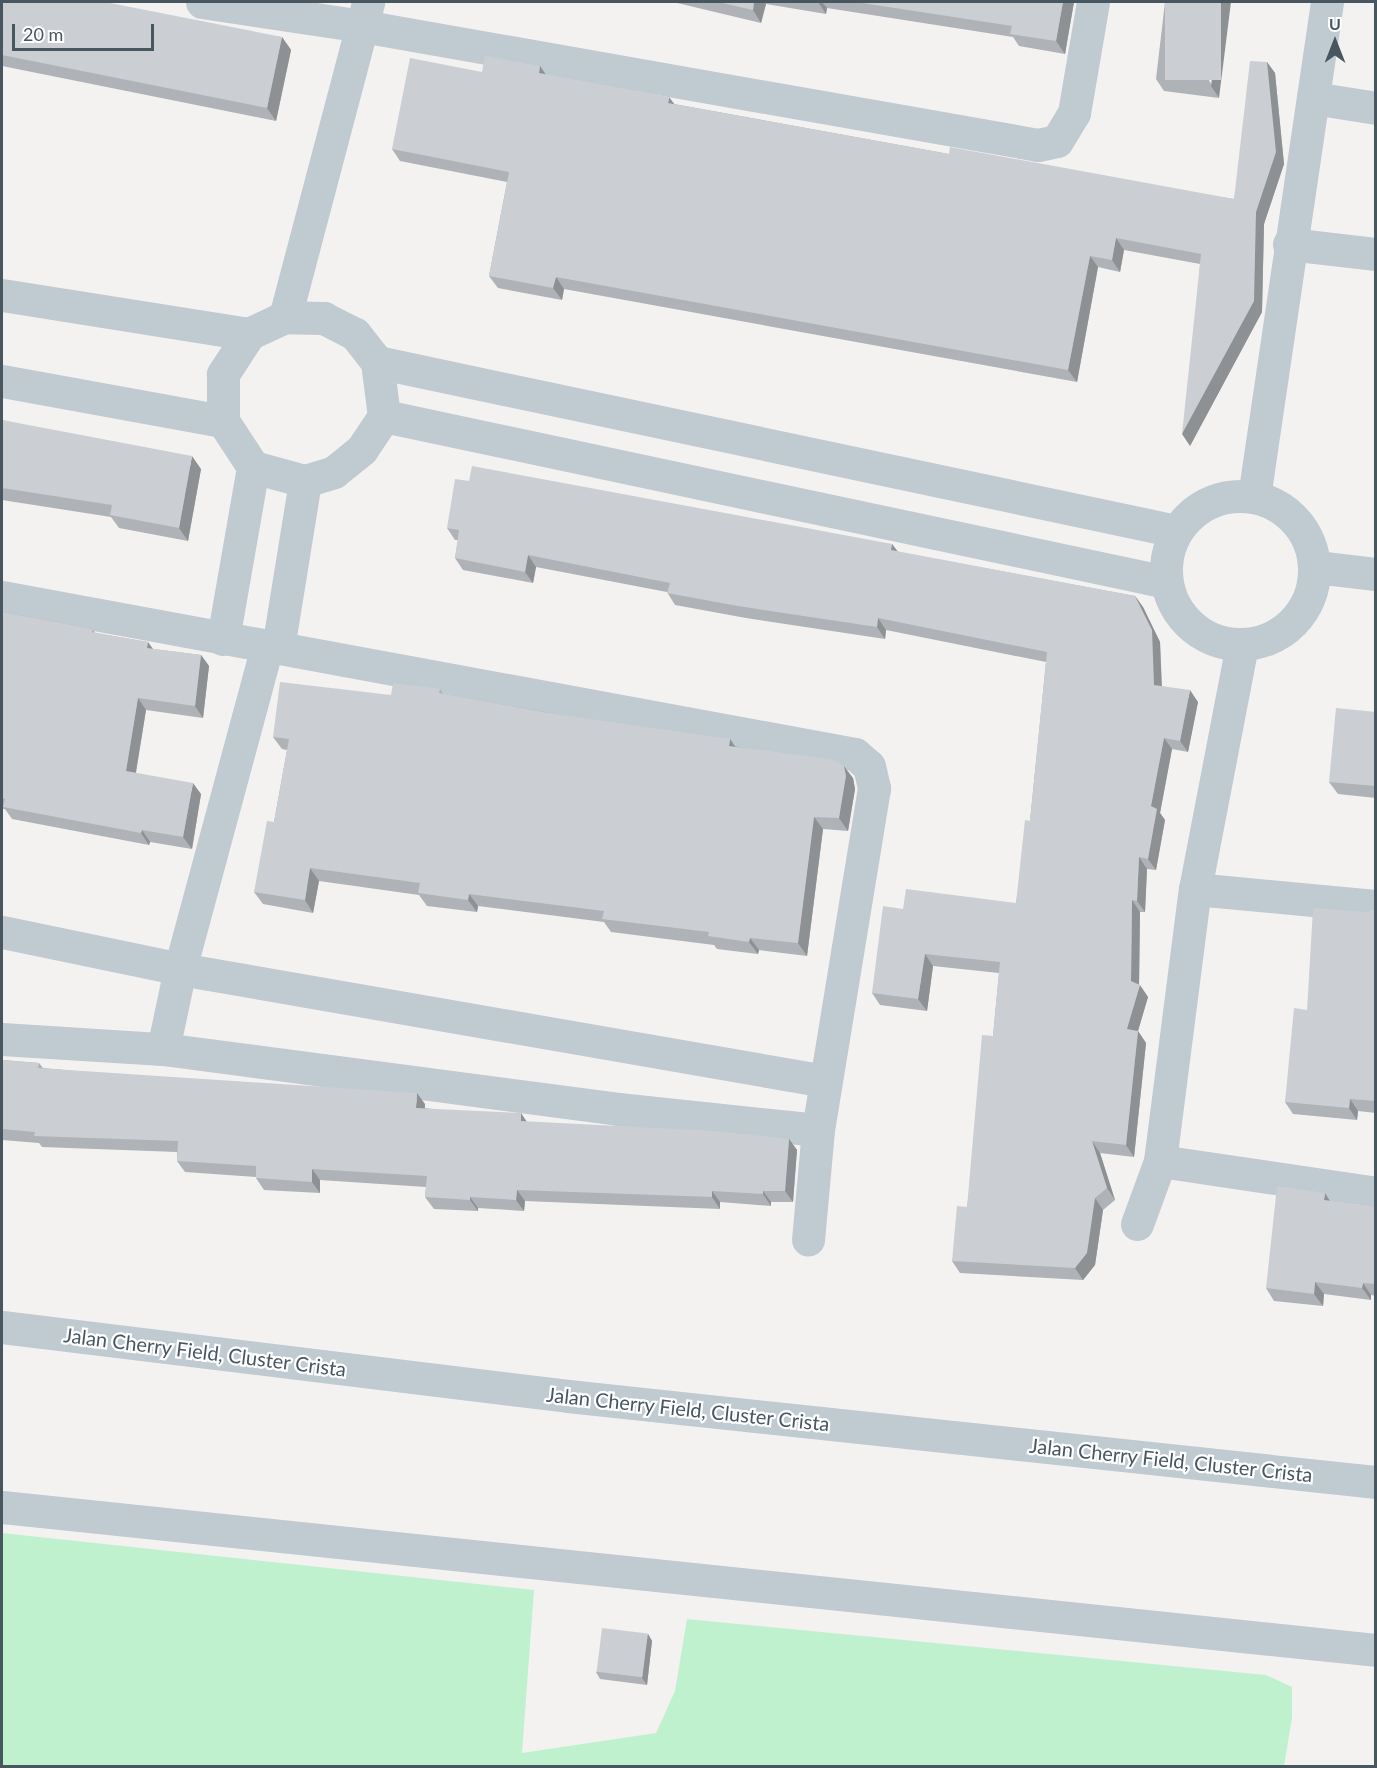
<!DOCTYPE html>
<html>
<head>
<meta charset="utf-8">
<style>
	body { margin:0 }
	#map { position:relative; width:1377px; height:1768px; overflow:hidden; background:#f4f1f1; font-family:Lato,sans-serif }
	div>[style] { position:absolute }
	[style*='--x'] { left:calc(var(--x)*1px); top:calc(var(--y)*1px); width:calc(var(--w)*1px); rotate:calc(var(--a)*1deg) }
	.green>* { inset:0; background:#c0f1cf }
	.minor>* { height:33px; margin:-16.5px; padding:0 16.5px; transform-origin:16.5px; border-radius:16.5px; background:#bfcad1 }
	.minor>.ring { margin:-16.5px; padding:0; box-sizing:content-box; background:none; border:33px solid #bfcad1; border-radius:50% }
	.wall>* { inset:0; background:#afb2b6 }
	.shaded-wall>* { inset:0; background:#8e9194 }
	.building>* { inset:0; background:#cbcfd4; transform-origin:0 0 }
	span { translate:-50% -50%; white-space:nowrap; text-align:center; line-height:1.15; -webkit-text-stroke:4.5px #fff; paint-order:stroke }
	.street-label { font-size:20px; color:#485660 }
	.frame { position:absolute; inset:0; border:3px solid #485660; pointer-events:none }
	.north { position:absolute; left:1305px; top:12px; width:60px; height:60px; -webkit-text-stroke:4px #fff; paint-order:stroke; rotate:0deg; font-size:16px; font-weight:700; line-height:24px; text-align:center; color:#485660 }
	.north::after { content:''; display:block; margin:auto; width:21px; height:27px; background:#485660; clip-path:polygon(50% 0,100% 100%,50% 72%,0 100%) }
	.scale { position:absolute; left:12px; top:24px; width:142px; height:27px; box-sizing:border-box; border:3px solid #485660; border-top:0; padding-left:8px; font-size:18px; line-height:21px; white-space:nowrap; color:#485660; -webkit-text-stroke:4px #fff; paint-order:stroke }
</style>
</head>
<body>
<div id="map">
	<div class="green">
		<div style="clip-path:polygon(2px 1533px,534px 1590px,522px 1753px,656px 1733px,675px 1691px,687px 1619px,1266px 1675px,1292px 1687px,1292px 1718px,1284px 1766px,2px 1766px)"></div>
	</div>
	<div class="minor">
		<div style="--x:202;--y:2;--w:162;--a:8.5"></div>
		<div style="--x:362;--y:26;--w:686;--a:9.98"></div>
		<div style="--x:1038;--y:145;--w:19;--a:-12"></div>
		<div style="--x:1057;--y:141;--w:33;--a:-59"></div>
		<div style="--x:1074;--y:113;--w:113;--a:-80.3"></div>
		<div style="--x:1313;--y:98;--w:64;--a:9"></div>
		<div style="--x:1289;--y:244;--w:88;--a:6.6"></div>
		<div style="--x:2;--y:295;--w:250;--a:9"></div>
		<div style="--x:285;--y:317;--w:326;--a:-75.2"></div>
		<div style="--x:377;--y:362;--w:817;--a:11.94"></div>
		<div style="--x:2;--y:381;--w:225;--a:10.3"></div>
		<div style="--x:223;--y:421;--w:55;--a:56.9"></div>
		<div style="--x:253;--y:467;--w:54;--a:15.1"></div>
		<div style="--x:305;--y:481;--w:30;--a:-17"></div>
		<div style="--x:334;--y:472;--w:36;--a:-39"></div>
		<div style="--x:362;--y:449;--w:40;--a:-56"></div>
		<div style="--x:384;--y:416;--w:54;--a:-97.4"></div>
		<div style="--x:377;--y:362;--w:36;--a:-128"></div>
		<div style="--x:355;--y:334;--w:35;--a:-153"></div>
		<div style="--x:324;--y:318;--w:39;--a:-179"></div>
		<div style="--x:285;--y:317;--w:40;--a:155"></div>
		<div style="--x:249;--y:334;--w:48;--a:123"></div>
		<div style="--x:223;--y:374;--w:47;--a:90"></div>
		<div style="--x:384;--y:416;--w:799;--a:11.98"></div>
		<div class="ring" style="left:1166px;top:496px;width:115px;height:115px"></div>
		<div style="--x:1254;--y:497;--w:500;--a:-81.61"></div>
		<div style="--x:1316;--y:567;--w:60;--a:6.7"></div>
		<div style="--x:2;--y:597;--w:867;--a:10.43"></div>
		<div style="--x:855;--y:754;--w:18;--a:41"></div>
		<div style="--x:869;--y:766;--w:23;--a:77"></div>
		<div style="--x:874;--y:788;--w:347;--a:99.3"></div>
		<div style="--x:818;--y:1130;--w:110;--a:95.2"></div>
		<div style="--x:223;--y:639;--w:175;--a:-80.1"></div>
		<div style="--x:278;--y:648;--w:169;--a:-80.8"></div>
		<div style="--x:1195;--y:889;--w:182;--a:5.4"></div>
		<div style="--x:2;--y:932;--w:182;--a:11.7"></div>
		<div style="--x:180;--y:969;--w:655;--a:9.85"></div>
		<div style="--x:2;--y:1039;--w:161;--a:3.6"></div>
		<div style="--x:163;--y:1049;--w:459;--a:7.5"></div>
		<div style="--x:618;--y:1109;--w:201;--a:6"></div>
		<div style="--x:163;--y:1049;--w:82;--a:-78"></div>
		<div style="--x:180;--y:969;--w:334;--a:-74.9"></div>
		<div style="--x:1160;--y:1161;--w:218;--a:8.4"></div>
		<div style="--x:1137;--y:1224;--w:67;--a:-69.9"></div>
		<div style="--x:1160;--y:1161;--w:274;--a:-82.7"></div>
		<div style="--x:1195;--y:889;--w:248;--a:-79.1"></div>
		<div style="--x:2;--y:1327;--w:570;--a:6.95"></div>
		<div style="--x:568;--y:1396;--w:813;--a:6.08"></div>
		<div style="--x:2;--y:1507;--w:1381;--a:5.94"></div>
	</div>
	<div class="wall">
		<div style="clip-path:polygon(2px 2px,282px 37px,291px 50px,276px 121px,2px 66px)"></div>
		<div style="clip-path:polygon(673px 2px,1074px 2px,1065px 54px,1019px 46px,1013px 37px,827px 8px,826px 14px,766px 4px,761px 23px)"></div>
		<div style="clip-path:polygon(1165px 2px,1219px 98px,1164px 91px,1156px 79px)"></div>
		<div style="clip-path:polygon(1267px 62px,1275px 73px,1284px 164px,1264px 224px,1262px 312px,1190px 446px,1200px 264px,1124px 250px,1120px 272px,1098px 267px,1077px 382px,564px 289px,562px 300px,498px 288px,489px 276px,507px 182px,400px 161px,392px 149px,482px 72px,540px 66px,546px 75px,674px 104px,949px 154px,1234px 199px)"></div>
		<div style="clip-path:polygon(2px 420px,201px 469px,188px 541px,119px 528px,111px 517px,2px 500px)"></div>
		<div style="clip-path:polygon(447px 528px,892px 544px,898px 552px,1135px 596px,1143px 607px,1160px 642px,1162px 686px,1198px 702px,1188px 752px,1172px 749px,1160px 813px,1165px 820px,1156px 870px,1147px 869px,1145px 912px,1140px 912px,1139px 985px,1148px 997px,1138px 1031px,1146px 1043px,1134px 1157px,1100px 1153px,1115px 1200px,1103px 1210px,1095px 1265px,1083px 1280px,960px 1273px,952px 1261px,967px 1207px,993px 1036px,999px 973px,933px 966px,927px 1011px,880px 1005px,872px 993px,903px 909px,1016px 903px,1030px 821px,1046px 662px,886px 630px,885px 639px,746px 618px,675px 605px,667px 592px,536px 567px,533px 583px,463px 570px,455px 558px,458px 540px,455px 540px)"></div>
		<div style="clip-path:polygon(2px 612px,93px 629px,95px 633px,148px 642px,153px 649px,201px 655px,209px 666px,203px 718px,146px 710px,136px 773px,201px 794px,192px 849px,150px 842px,149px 845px,12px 819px,5px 809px,2px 809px)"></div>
		<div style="clip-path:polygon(440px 689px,443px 694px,735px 746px,853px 778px,855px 789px,848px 831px,823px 829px,807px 956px,759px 950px,758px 954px,717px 949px,714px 945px,611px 932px,604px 922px,478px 906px,477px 912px,427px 906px,419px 895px,319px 881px,313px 913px,263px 904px,254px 892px,274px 822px,287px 750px,282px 749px,273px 737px,391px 695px)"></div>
		<div style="clip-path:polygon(1376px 712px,1376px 798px,1338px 794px,1329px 782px)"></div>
		<div style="clip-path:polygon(1376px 908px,1376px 1113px,1358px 1111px,1357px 1120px,1293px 1114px,1285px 1102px,1307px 1010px,1366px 912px)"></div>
		<div style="clip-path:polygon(2px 1060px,39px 1063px,43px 1068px,425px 1104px,425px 1108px,527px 1122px,789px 1139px,797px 1150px,793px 1202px,771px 1202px,771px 1206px,720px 1202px,720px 1209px,525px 1201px,524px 1211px,478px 1208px,478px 1211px,434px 1209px,425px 1197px,426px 1187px,320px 1180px,320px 1193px,264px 1190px,256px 1178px,256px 1177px,185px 1172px,177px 1161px,177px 1152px,42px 1147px,39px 1143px,2px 1140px)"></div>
		<div style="clip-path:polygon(1330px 1201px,1376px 1206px,1376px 1296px,1371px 1295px,1371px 1300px,1324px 1294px,1323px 1306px,1274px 1301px,1266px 1288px)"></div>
		<div style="clip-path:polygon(648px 1634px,652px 1641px,647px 1685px,600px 1679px,596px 1672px)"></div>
	</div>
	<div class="shaded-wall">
		<div style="clip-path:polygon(754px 2px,764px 2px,766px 4px,761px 23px,753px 10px)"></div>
		<div style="clip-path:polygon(818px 2px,822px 2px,827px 8px,826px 14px)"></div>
		<div style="clip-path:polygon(1063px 2px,1074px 2px,1065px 54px,1056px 41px)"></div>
		<div style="clip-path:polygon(1221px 2px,1231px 2px,1219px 98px,1211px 86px)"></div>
		<div style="clip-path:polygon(282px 37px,291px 50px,276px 121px,267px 108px)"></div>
		<div style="clip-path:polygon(1267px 62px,1275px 73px,1284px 164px,1264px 224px,1262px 312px,1190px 446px,1182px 434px,1256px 212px)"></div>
		<div style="clip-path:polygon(540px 66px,548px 78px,539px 73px)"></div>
		<div style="clip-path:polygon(669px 97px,678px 109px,668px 103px)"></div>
		<div style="clip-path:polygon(1116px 238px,1124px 250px,1120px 272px,1112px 260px)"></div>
		<div style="clip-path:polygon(1090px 256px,1098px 267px,1077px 382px,1068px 370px)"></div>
		<div style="clip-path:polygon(556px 277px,564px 289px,562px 300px,553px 288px)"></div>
		<div style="clip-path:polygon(192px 456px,201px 469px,188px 541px,179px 528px)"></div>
		<div style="clip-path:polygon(892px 544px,901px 556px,891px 550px)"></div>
		<div style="clip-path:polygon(528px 555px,536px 567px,533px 583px,525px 572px)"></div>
		<div style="clip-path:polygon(1135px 596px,1143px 607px,1160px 642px,1162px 697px,1154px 685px)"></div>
		<div style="clip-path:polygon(878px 618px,886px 630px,885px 639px,877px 627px)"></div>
		<div style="clip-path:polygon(148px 642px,156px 654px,147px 648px)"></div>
		<div style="clip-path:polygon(201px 655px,209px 666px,203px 718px,195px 706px)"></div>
		<div style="clip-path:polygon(1190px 690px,1198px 702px,1188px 752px,1180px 741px)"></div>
		<div style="clip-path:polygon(138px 698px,146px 710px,134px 783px,126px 771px)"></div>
		<div style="clip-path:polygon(1164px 738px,1172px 749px,1160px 813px,1165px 820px,1156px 870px,1148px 859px,1151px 806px)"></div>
		<div style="clip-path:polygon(730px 739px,739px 752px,729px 746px)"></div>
		<div style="clip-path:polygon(844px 766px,853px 778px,855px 789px,848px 831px,839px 818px)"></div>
		<div style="clip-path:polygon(193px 783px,201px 794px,192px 849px,183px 837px)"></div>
		<div style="clip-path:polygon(814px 817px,823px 829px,807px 956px,798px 943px)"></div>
		<div style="clip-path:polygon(142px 830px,150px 842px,149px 845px,141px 833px)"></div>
		<div style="clip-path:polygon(1139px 857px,1147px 869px,1145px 912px,1137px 901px)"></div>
		<div style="clip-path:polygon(310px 868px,319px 881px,313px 913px,305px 900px)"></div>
		<div style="clip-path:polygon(469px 894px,478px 906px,477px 912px,468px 900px)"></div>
		<div style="clip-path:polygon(1132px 900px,1140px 912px,1139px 988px,1140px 985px,1148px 997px,1135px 1041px,1127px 1029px,1131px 981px)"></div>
		<div style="clip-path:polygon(750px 938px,759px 950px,758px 954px,749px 942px)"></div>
		<div style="clip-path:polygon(925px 954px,933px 966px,927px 1011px,918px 999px)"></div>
		<div style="clip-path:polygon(1138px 1031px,1146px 1043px,1134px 1157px,1126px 1145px)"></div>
		<div style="clip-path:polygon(417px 1093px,425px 1104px,424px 1119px,416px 1108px)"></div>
		<div style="clip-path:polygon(1350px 1099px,1358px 1111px,1357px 1120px,1349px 1108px)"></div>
		<div style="clip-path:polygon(521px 1113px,529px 1125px,521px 1121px)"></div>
		<div style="clip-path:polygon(789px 1139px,797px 1150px,793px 1202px,785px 1191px)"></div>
		<div style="clip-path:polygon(1092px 1141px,1100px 1153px,1115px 1200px,1107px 1188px)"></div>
		<div style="clip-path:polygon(312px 1169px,320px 1180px,320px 1193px,312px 1182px)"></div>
		<div style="clip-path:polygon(517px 1190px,525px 1201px,524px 1211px,516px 1200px)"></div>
		<div style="clip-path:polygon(712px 1191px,720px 1202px,720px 1209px,712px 1197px)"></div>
		<div style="clip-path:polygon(763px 1191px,771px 1202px,771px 1206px,763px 1194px)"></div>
		<div style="clip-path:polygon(1325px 1193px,1333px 1206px,1324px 1200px)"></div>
		<div style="clip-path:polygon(470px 1197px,478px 1208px,478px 1211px,470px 1200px)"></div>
		<div style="clip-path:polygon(1095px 1198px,1103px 1210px,1095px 1265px,1083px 1280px,1075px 1268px)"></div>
		<div style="clip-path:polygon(1315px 1282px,1324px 1294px,1323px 1306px,1314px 1294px)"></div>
		<div style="clip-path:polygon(1363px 1283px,1371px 1295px,1371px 1300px,1362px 1288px)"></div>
		<div style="clip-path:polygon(648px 1634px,652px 1641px,647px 1685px,642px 1678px)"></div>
	</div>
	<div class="building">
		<div style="clip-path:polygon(2px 2px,105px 2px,282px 37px,267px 108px,2px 55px)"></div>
		<div style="clip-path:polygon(718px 2px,754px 2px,753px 10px)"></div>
		<div style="clip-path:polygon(856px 2px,1063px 2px,1056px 41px,1010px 34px,1012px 26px)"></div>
		<div style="left:1165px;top:2px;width:56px;height:78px"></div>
		<div style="clip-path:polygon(485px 56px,540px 66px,539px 73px,669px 97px,668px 103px,949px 154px,950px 147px,1234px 199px,1250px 61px,1267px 62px,1276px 152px,1256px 212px,1254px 301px,1182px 434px,1201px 254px,1116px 238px,1112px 260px,1090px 256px,1068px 370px,556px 277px,553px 288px,489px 276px,509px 172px,392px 149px,410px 58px,482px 72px)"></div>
		<div style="clip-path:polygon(2px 420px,192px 456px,179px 528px,110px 515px,112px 505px,2px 488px)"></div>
		<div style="clip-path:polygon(472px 466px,892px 544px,891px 550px,1135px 596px,1152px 630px,1154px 685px,1190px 690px,1180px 741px,1164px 738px,1151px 806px,1157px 809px,1148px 859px,1139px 857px,1137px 901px,1132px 900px,1131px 981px,1140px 985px,1127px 1029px,1138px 1031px,1126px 1145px,1092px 1141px,1107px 1188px,1095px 1198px,1087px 1253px,1075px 1268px,952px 1261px,957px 1206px,967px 1207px,982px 1035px,993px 1036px,1000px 962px,925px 954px,918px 999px,872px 993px,883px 906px,903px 909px,906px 889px,1016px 903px,1025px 820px,1030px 821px,1047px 652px,878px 618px,877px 627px,738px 606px,667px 593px,670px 583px,528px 555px,525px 572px,455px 558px,459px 530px,447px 528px,455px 479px,469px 481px)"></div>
		<div style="clip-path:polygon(2px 612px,93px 629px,92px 632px,148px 642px,147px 648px,201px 655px,195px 706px,138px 698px,126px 771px,193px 783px,183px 837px,142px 830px,141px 833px,3px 807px,5px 799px,2px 798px)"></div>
		<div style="clip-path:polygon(280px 682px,391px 695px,393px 683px,440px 689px,439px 693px,549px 713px,730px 739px,729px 746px,831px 759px,844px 766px,846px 776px,839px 818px,814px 817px,798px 943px,750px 938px,749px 942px,708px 936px,709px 932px,602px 919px,604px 911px,469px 894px,468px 900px,418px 893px,420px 883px,310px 868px,305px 900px,254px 892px,267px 821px,274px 822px,289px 739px,273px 737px)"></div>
		<div style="clip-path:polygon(1336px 708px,1376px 712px,1376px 786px,1329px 782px)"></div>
		<div style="clip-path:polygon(1313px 908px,1366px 912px,1376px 908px,1376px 1101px,1350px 1099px,1349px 1108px,1285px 1102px,1294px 1008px,1307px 1010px)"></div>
		<div style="clip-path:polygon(2px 1060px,39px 1063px,38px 1068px,417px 1093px,416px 1108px,521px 1113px,521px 1121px,715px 1131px,789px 1139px,785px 1191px,763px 1191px,763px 1194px,712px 1191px,712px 1197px,517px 1190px,516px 1200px,470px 1197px,470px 1200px,425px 1197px,427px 1176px,312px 1169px,312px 1182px,256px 1178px,256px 1166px,177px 1161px,178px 1141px,34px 1136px,35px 1132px,2px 1129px)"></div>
		<div style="clip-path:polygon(1277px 1186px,1325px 1193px,1324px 1200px,1376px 1206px,1376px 1284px,1363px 1283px,1362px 1288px,1315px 1282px,1314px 1294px,1266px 1288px)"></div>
		<div style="left:602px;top:1628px;width:46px;height:44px;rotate:7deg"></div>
	</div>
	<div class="street-label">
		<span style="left:205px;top:1352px;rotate:7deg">Jalan Cherry Field, Cluster Crista</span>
		<span style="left:688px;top:1409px;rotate:6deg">Jalan Cherry Field, Cluster Crista</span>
		<span style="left:1171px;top:1460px;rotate:6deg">Jalan Cherry Field, Cluster Crista</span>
	</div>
	<div class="frame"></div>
	<div class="north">U</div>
	<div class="scale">20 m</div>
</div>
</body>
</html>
